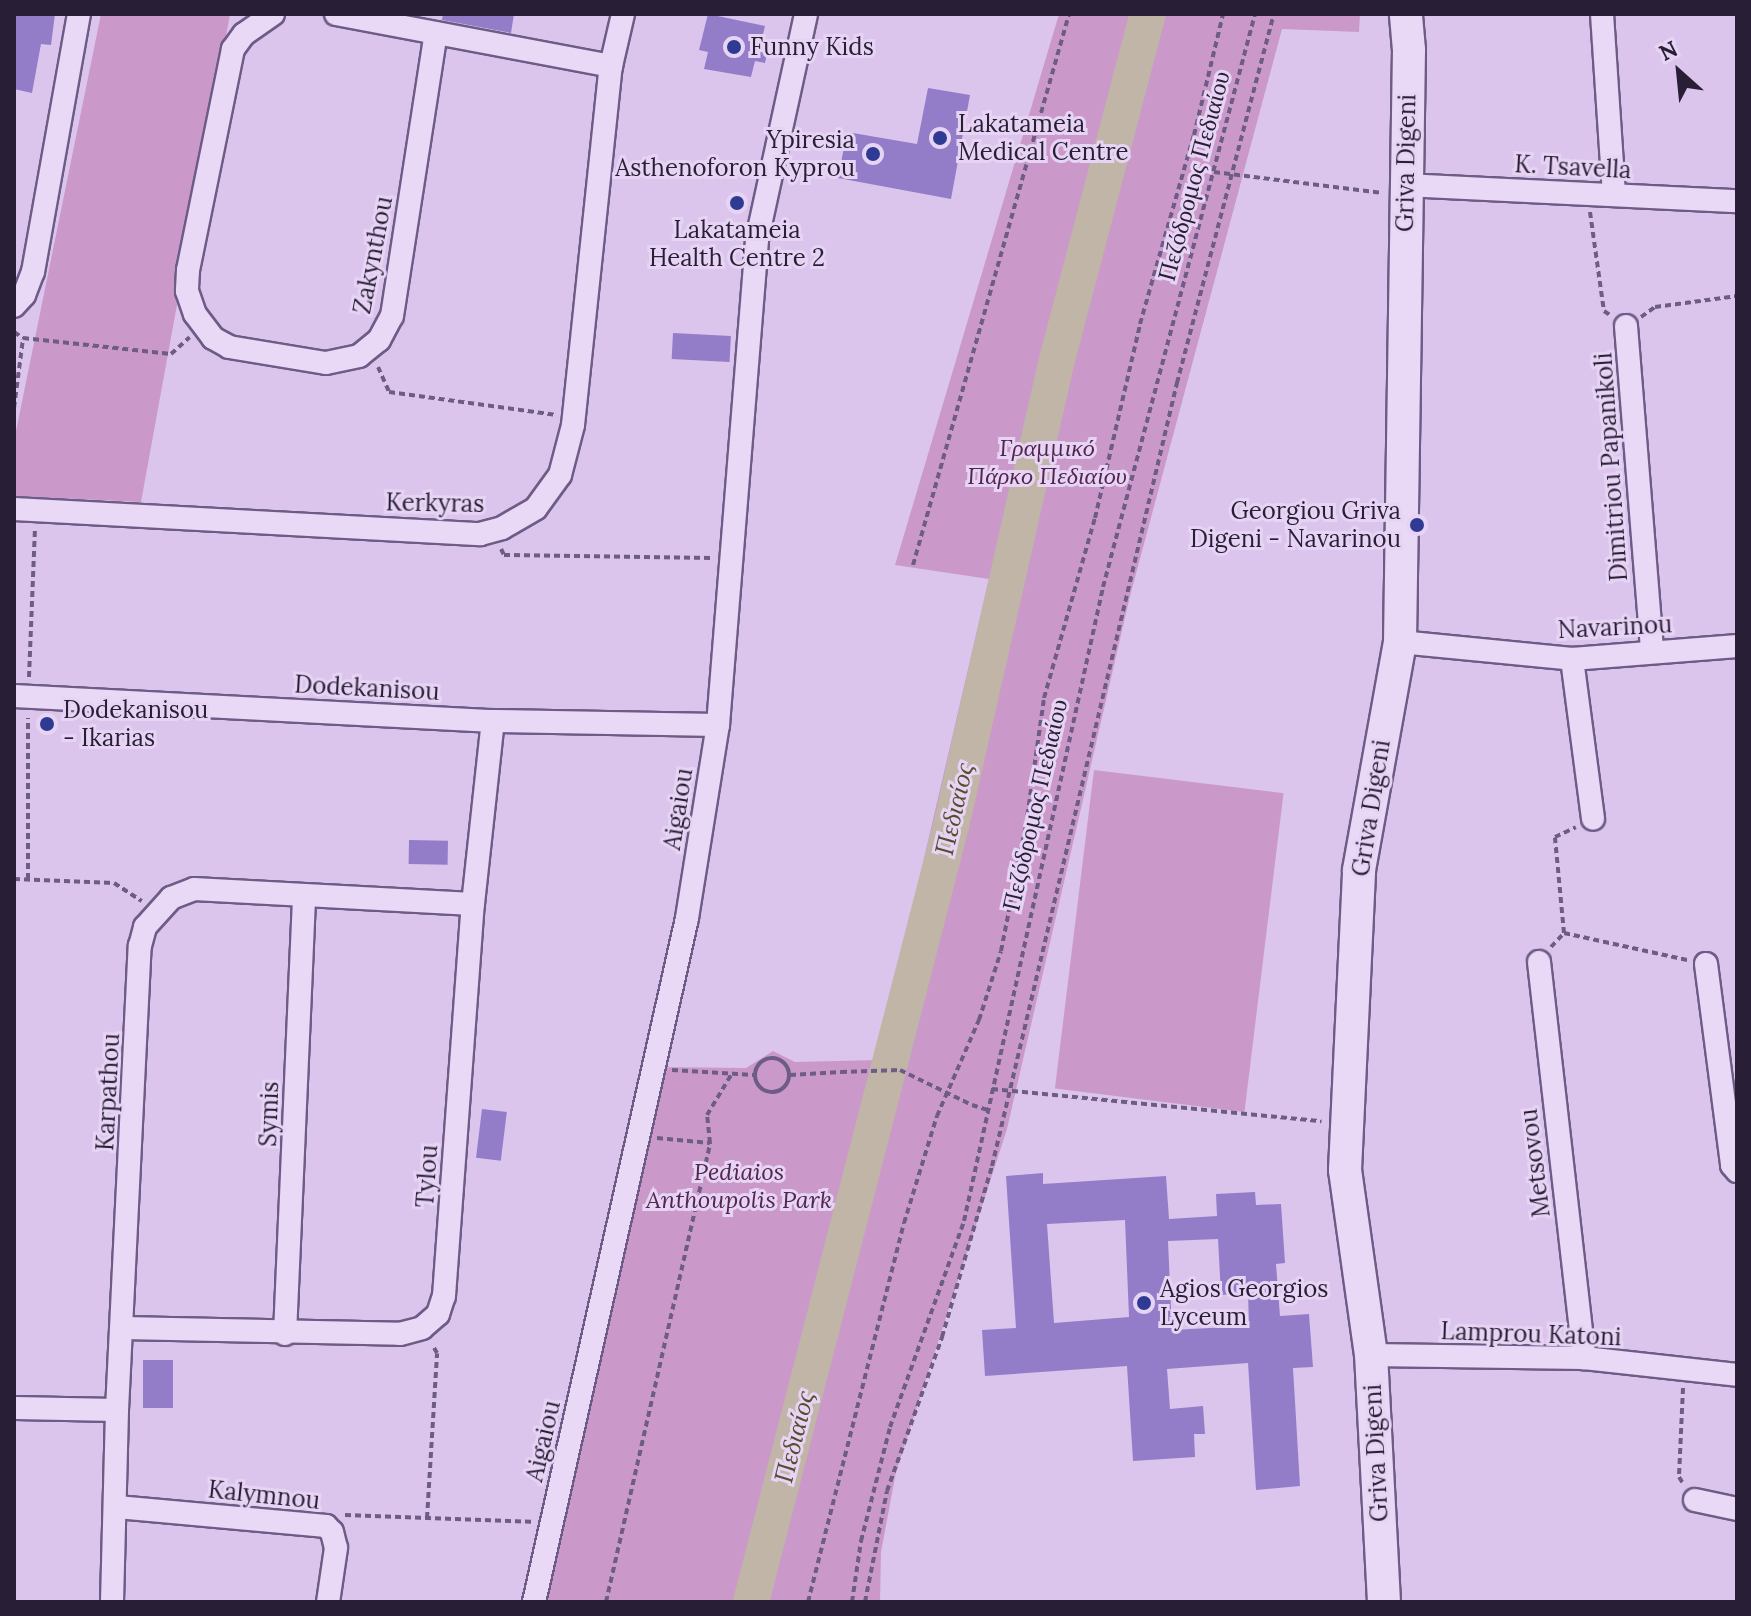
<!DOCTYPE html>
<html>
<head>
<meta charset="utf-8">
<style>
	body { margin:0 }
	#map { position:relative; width:1751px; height:1616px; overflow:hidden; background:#dcc5ec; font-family:Lora,serif }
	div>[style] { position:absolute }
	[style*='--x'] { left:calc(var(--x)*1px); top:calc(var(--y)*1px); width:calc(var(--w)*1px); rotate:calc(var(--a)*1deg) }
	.green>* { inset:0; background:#ca99ca; transform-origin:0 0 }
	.river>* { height:36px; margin:-18px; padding:0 18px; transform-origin:18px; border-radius:18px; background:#c0b5a7 }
	.building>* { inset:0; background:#937dc9; transform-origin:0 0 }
	.path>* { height:4px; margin-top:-2px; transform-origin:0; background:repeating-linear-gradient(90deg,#6d5c86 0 6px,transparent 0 10px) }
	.path>.ring { margin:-2px; padding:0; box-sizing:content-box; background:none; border:4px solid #6d5c86; border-radius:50% }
	.roads { filter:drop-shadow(2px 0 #6d5c86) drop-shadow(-2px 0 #6d5c86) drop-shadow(0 2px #6d5c86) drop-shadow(0 -2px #6d5c86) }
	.street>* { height:22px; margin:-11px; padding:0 11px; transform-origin:11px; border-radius:11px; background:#ead8f7 }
	.secondary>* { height:32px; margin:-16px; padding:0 16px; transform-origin:16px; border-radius:16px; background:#ead8f7 }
	.path-bridge>* { height:4px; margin-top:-2px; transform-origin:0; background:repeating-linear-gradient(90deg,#6d5c86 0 6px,transparent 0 10px) }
	.dots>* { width:22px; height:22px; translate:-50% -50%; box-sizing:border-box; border:4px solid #e7d4f4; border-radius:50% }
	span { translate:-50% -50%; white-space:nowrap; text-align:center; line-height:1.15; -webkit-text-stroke:6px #e7d4f4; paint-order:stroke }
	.poi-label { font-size:24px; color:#281f37 }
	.left { translate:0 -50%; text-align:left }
	.right { translate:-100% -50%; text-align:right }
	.street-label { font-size:24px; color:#281f37 }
	.park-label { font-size:24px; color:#53274d; font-style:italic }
	.water-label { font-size:26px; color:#564f2f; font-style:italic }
	.frame { position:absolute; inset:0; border:16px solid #281f37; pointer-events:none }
	.north { position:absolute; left:1639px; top:32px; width:80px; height:80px; -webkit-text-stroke:6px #e7d4f4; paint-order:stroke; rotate:333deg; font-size:22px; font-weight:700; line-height:32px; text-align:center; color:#281f37 }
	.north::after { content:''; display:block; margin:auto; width:28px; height:36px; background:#281f37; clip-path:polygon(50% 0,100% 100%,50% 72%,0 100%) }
</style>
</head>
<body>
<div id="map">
	<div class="green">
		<div style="clip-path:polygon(101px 14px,230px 14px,141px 502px,14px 496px,14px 441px)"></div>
		<div style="clip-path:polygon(1059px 14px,1360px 14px,1359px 32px,1282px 29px,1130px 596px,1007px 1129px,896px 1472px,881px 1552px,880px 1602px,543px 1602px,658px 1067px,746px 1068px,773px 1051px,795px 1062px,877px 1060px,989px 579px,895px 565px)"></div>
		<div style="left:1094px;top:770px;width:191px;height:321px;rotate:7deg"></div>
	</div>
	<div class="river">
		<div style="--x:751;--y:1602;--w:801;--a:-75.55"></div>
		<div style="--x:951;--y:826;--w:482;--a:-77.2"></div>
		<div style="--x:1058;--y:356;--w:354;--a:-75.3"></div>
	</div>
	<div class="building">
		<div style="clip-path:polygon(14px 14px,55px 14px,51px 45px,41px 44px,32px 93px,14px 89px)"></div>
		<div style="clip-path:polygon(443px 14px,514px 14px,511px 33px,442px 20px)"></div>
		<div style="clip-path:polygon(708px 14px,765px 26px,761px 43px,769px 44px,765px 63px,755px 61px,751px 77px,704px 69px,708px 52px,699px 50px)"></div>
		<div style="clip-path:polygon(928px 88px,970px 95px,951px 199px,838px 178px,847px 132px,917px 144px)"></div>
		<div style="left:673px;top:333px;width:58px;height:26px;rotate:3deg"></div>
		<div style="left:409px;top:840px;width:39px;height:24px;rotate:1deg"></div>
		<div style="left:482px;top:1109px;width:25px;height:49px;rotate:7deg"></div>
		<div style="clip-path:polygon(evenodd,1043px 1173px,1043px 1184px,1166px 1176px,1169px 1219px,1217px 1216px,1216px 1194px,1255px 1192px,1256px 1205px,1281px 1204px,1285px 1263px,1276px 1264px,1280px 1316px,1309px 1314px,1313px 1367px,1293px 1368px,1300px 1486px,1256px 1490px,1248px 1363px,1167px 1369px,1170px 1409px,1203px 1406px,1205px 1434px,1194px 1434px,1195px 1457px,1133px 1461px,1127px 1366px,985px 1376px,982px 1330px,1016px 1328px,1006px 1176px,1043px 1173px,1125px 1220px,1129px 1317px,1054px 1323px,1047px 1224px,1125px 1220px,1043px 1173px,1218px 1239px,1221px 1295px,1248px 1293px,1249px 1326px,1172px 1330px,1168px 1241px,1218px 1239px)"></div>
		<div style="left:143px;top:1360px;width:30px;height:48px"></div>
	</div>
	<div class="path">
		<div style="--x:1214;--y:172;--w:170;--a:7.1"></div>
		<div style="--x:1590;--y:212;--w:100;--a:82"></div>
		<div style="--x:1604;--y:311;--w:7;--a:34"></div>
		<div style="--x:1641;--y:317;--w:17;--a:-36"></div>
		<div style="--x:1655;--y:307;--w:83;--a:-7.6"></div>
		<div style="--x:14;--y:332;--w:11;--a:34"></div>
		<div style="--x:23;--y:338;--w:149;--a:6.2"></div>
		<div style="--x:171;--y:354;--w:25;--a:-42"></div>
		<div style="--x:378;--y:367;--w:27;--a:66"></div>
		<div style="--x:389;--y:392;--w:169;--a:7.8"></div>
		<div style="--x:14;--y:408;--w:70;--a:-82.6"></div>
		<div style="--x:501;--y:549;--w:7;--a:63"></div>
		<div style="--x:504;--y:555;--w:208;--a:0.8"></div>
		<div style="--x:913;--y:565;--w:573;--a:-74.19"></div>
		<div style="--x:29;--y:677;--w:147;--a:-87.7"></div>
		<div style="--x:14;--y:879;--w:100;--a:2.3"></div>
		<div style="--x:114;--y:883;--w:33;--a:33"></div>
		<div style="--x:28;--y:879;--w:161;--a:-90"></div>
		<div style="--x:1564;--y:933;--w:126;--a:12.4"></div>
		<div style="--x:1551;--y:947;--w:19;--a:-47"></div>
		<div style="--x:1564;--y:933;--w:96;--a:-95.4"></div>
		<div style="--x:1555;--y:837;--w:23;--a:-25"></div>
		<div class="ring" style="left:755px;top:1058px;width:30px;height:30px"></div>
		<div style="--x:672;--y:1070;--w:82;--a:3.5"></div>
		<div style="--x:790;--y:1075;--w:51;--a:-3.4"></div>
		<div style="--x:992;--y:1089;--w:331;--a:5.6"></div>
		<div style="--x:972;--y:1105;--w:16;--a:18"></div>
		<div style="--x:657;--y:1138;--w:53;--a:5.4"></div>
		<div style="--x:1683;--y:1388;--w:89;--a:92.6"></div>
		<div style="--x:1679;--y:1477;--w:9;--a:58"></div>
		<div style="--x:345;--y:1515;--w:187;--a:2.1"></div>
		<div style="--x:427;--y:1518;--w:165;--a:-86.5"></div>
		<div style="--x:437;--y:1353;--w:8;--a:-120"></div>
		<div style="--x:606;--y:1602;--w:471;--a:-77.2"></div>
		<div style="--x:710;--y:1143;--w:28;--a:-96"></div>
		<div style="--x:707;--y:1115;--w:47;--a:-59"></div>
		<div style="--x:808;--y:1602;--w:391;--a:-75.8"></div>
		<div style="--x:904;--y:1223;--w:112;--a:-72.9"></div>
		<div style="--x:937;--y:1116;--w:105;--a:-66.4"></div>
		<div style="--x:979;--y:1020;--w:72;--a:-72.3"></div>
		<div style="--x:1001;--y:951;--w:128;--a:-78.8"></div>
		<div style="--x:1026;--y:825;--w:128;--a:-81.9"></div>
		<div style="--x:1044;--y:698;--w:187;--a:-74.2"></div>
		<div style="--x:1095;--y:518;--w:199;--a:-76.9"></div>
		<div style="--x:1140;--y:324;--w:197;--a:-74.1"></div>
		<div style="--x:1194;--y:135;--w:124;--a:-76.5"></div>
		<div style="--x:852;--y:1602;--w:62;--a:-81.6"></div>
		<div style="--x:861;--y:1541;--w:118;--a:-75.7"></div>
		<div style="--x:890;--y:1427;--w:219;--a:-70.2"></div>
		<div style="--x:964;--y:1221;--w:649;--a:-77.63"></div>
		<div style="--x:1103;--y:587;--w:593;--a:-75.14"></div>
		<div style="--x:865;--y:1602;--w:113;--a:-78.8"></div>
		<div style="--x:887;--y:1491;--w:164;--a:-70.3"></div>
		<div style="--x:942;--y:1337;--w:178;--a:-73.7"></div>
		<div style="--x:992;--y:1166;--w:805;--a:-76.71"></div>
		<div style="--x:1177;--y:383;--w:382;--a:-75.3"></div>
	</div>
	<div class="roads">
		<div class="street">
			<div style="--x:273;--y:14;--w:35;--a:145"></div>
			<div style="--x:244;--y:34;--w:19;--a:126"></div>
			<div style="--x:233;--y:49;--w:226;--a:101.5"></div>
			<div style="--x:188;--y:270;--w:21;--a:93"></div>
			<div style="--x:187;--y:291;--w:24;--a:71"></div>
			<div style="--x:195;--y:314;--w:30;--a:53"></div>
			<div style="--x:213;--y:338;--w:18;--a:29"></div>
			<div style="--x:229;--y:347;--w:98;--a:9.4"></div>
			<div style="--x:326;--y:363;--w:34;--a:-12"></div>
			<div style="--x:359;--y:356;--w:26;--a:-39"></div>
			<div style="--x:379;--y:340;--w:27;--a:-62"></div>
			<div style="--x:392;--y:316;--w:286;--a:-81.2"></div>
			<div style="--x:336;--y:14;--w:280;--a:10.7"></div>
			<div style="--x:1602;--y:14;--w:181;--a:86.2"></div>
			<div style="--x:1405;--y:185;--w:332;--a:2.8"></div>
			<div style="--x:14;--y:306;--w:15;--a:-48"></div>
			<div style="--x:24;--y:295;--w:25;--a:-69"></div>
			<div style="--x:33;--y:272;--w:262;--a:-79.9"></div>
			<div style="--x:1626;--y:326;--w:326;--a:85.4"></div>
			<div style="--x:14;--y:509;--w:467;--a:3.1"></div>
			<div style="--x:480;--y:534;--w:23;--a:-15"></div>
			<div style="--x:502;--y:528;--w:39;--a:-30"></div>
			<div style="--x:536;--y:508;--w:41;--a:-54"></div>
			<div style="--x:560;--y:475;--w:52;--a:-75.4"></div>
			<div style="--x:573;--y:425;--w:361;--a:-84"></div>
			<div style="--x:611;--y:66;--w:53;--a:-77"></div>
			<div style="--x:1400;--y:642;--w:173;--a:5.6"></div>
			<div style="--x:1572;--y:659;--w:166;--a:-4.5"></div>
			<div style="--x:1572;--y:659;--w:161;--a:82.5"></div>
			<div style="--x:14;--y:696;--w:480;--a:3"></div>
			<div style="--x:493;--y:721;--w:225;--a:1"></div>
			<div style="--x:1539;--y:962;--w:399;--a:83.5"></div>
			<div style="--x:1706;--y:964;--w:203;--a:82.6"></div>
			<div style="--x:1732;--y:1165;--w:8;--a:50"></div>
			<div style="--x:123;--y:1328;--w:277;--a:1.2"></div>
			<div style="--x:400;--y:1334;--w:23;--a:-15"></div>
			<div style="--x:422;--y:1328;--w:21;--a:-41"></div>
			<div style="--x:438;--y:1314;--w:19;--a:-72"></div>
			<div style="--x:444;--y:1296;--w:393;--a:-85.8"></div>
			<div style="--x:473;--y:904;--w:184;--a:-83.8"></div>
			<div style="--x:285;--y:1334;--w:438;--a:-87.5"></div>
			<div style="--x:1371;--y:1355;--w:213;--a:0.8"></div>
			<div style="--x:1584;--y:1358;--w:154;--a:6.3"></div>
			<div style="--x:14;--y:1408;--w:103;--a:1.1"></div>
			<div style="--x:1695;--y:1500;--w:43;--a:12.1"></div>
			<div style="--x:117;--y:1507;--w:210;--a:5.2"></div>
			<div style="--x:326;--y:1526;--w:8;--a:45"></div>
			<div style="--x:332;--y:1532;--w:16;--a:76"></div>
			<div style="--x:336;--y:1548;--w:55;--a:98.4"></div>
			<div style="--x:112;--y:1602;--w:192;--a:-88.5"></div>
			<div style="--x:117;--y:1410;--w:465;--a:-87.2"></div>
			<div style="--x:140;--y:946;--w:20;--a:-75"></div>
			<div style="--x:145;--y:927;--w:39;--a:-48"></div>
			<div style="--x:171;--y:898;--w:25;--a:-21"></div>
			<div style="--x:194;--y:889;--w:279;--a:3.1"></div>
			<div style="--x:534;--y:1602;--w:701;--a:-77.39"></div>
			<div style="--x:687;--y:918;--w:195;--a:-80.9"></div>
			<div style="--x:718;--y:725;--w:488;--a:-85.4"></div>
			<div style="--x:757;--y:239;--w:230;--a:-77.7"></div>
		</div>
		<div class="secondary">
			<div style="--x:1384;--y:1602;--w:247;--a:-93"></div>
			<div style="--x:1371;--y:1355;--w:187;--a:-98"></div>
			<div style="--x:1345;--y:1170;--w:300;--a:-87.3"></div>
			<div style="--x:1359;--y:870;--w:232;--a:-79.8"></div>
			<div style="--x:1400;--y:642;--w:592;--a:-89.13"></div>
			<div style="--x:1409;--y:50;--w:36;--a:-95"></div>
		</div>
	</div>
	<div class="path-bridge">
		<div style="--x:841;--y:1072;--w:59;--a:-1.9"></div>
		<div style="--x:900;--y:1070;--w:80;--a:25.9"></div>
	</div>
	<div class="dots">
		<div style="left:734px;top:47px;background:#2f3b93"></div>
		<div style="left:940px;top:138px;background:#2f3b93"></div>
		<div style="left:873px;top:154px;background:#2f3b93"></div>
		<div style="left:737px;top:203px;background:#2f3b93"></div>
		<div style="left:1417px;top:525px;background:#2f3b93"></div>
		<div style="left:47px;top:724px;background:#2f3b93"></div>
		<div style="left:1144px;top:1303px;background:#2f3b93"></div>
	</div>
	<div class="poi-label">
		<span class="left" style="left:750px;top:47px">Funny Kids</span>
		<span class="left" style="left:958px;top:138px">Lakatameia<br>Medical Centre</span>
		<span class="right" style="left:855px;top:154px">Ypiresia<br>Asthenoforon Kyprou</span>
		<span style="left:737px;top:244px">Lakatameia<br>Health Centre 2</span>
		<span class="right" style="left:1401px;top:525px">Georgiou Griva<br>Digeni - Navarinou</span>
		<span class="left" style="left:63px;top:724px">Dodekanisou<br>- Ikarias</span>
		<span class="left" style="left:1160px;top:1303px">Agios Georgios<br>Lyceum</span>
	</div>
	<div class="street-label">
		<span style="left:1406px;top:163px;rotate:-89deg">Griva Digeni</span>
		<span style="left:1573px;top:167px;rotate:3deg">K. Tsavella</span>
		<span style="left:1194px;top:176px;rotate:-75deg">Πεζόδρομος Πεδιαίου</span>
		<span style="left:373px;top:255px;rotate:-79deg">Zakynthou</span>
		<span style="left:1611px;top:467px;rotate:-94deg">Dimitriou Papanikoli</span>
		<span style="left:435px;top:503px;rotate:1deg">Kerkyras</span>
		<span style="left:1615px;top:627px;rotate:-3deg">Navarinou</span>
		<span style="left:367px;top:688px;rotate:3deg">Dodekanisou</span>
		<span style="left:1035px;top:805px;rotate:-77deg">Πεζόδρομος Πεδιαίου</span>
		<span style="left:1371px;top:808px;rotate:-81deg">Griva Digeni</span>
		<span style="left:678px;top:809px;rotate:-81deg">Aigaiou</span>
		<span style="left:108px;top:1092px;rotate:-87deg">Karpathou</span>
		<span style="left:269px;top:1114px;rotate:-88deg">Symis</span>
		<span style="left:1535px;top:1163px;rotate:-97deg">Metsovou</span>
		<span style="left:427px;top:1176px;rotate:-86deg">Tylou</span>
		<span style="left:1531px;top:1334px;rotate:2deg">Lamprou Katoni</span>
		<span style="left:543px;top:1441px;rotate:-77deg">Aigaiou</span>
		<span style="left:1376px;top:1453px;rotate:-93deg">Griva Digeni</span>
		<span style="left:264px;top:1495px;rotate:6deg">Kalymnou</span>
	</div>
	<div class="park-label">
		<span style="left:1047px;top:462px">Γραμμικό<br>Πάρκο Πεδιαίου</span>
		<span style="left:739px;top:1186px">Pediaios<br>Anthoupolis Park</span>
	</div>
	<div class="water-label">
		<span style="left:954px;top:809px;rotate:-77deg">Πεδιαίος</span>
		<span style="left:794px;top:1437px;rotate:-76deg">Πεδιαίος</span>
	</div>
	<div class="frame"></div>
	<div class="north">N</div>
</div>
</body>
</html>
